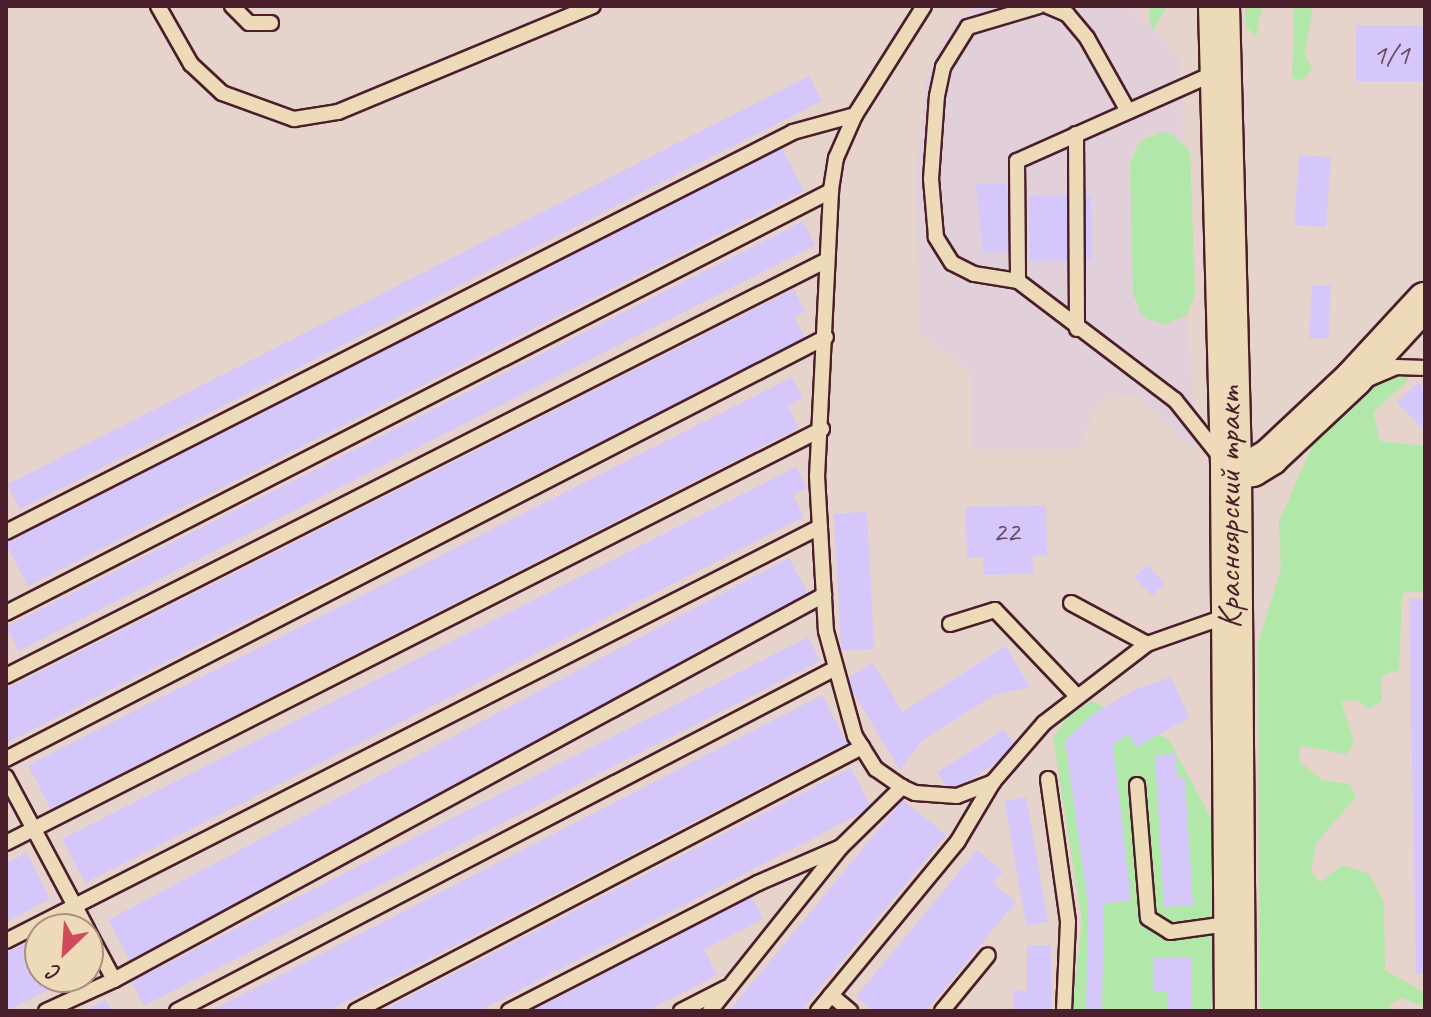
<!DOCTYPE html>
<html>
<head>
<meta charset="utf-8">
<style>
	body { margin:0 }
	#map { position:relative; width:1431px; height:1017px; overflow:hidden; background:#e6d4cc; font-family:Caveat,sans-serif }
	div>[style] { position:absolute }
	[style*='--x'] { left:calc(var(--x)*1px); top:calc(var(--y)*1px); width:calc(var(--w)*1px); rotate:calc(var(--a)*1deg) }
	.built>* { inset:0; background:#e1d0da }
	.green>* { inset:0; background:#b1e7a9 }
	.building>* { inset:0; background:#d5c7f9; transform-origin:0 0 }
	.roads { filter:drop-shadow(2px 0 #4a1f2b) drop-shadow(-2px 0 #4a1f2b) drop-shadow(0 2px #4a1f2b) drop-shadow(0 -2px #4a1f2b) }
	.service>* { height:14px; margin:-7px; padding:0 7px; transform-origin:7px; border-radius:7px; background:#eddab8 }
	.tertiary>* { height:36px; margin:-18px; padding:0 18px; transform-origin:18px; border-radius:18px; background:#eddab8 }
	.secondary>* { height:40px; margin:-20px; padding:0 20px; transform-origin:20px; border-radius:20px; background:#eddab8 }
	span { translate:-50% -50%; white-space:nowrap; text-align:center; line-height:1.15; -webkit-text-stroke:6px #eddab8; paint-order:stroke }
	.number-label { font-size:30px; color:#6d495e }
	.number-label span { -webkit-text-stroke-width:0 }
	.street-label { font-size:34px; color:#4a1f2b }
	.frame { position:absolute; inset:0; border:8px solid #4a1f2b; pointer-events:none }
	.north { position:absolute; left:24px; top:913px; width:80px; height:80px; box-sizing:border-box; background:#eddab8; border:2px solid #ac8f80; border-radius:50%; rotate:205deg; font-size:22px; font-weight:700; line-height:32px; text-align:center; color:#4a1f2b }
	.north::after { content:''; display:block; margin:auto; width:28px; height:36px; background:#d1495b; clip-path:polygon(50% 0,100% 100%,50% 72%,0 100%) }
</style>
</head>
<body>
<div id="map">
	<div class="built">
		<div style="clip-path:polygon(970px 6px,1127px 6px,1162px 36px,1181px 61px,1183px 141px,1161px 132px,1149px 135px,1132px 152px,1133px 294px,1136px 306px,1153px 322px,1165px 325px,1187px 315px,1198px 454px,1139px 398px,1113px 394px,1097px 405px,1079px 449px,971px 450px,970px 370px,920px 336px,915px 182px,925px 77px,944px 37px)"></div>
	</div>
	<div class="green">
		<div style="clip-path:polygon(1148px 6px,1167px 6px,1152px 32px)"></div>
		<div style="clip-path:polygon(1245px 6px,1262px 6px,1256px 37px,1246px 27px)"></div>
		<div style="clip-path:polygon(1294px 6px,1313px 6px,1305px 54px,1312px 69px,1303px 80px,1292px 78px)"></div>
		<div style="clip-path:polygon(1161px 132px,1173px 135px,1190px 151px,1195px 293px,1187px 315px,1164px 325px,1142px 316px,1133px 294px,1130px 164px,1139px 142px)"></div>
		<div style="clip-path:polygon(1405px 372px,1408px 380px,1373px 412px,1380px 441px,1425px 446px,1425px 591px,1402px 593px,1399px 670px,1381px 676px,1382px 700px,1369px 709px,1357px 700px,1341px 701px,1354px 742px,1347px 754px,1300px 746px,1299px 761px,1322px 780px,1350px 784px,1356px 797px,1316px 843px,1311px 872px,1321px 882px,1342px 865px,1369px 874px,1384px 902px,1385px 970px,1425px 993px,1425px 1007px,1402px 998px,1389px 1005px,1391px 1011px,1265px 1011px,1260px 1006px,1258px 643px,1281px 569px,1279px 521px,1313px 444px,1369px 387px)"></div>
		<div style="clip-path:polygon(1092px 701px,1169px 740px,1212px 820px,1219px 895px,1211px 1011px,1072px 1011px,1082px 921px,1053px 738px,1068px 716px)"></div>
	</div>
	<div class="building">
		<div style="left:1425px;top:25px;width:56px;height:69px;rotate:90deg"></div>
		<div style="left:809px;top:76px;width:28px;height:900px;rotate:63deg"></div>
		<div style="left:782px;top:148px;width:48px;height:871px;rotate:63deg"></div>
		<div style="left:1299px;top:155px;width:32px;height:70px;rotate:4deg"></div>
		<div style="clip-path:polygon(1007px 183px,1009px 252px,983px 253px,976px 184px)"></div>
		<div style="left:1091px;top:195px;width:65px;height:62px;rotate:89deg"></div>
		<div style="left:803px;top:221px;width:27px;height:894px;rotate:63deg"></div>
		<div style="left:1312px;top:285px;width:19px;height:53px;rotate:3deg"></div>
		<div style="clip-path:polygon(794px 289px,805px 311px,794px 317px,805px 338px,6px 743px,6px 689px)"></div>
		<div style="clip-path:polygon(792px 377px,803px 398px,788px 406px,799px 428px,51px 809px,28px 765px)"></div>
		<div style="clip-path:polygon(1418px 382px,1425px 389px,1425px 431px,1397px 402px)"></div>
		<div style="clip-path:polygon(796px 467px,807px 488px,793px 495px,804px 517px,85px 883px,62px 839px)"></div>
		<div style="clip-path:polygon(1046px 505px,1047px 555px,1033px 556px,1033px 574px,984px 575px,983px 557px,967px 557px,965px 507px)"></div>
		<div style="left:867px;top:512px;width:137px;height:33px;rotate:87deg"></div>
		<div style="left:789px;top:558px;width:49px;height:771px;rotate:62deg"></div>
		<div style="left:1147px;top:565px;width:25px;height:18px;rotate:45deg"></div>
		<div style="clip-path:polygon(1409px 599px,1425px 599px,1425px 973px,1416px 974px)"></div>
		<div style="left:808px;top:637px;width:27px;height:759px;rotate:63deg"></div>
		<div style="clip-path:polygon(1005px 646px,1030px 687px,994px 695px,922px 741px,900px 770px,845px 679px,873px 663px,903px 712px)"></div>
		<div style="clip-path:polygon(1171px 677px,1189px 718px,1136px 747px,1129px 734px,1113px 744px,1131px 900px,1104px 904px,1102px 1011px,1086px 1011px,1088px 904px,1065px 741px,1093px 714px,1134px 690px)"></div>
		<div style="clip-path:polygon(822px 695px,847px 743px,328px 1011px,211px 1011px)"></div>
		<div style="left:1004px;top:729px;width:24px;height:80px;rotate:57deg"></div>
		<div style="clip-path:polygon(1176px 754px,1177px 778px,1185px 778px,1193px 905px,1164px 907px,1155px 755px)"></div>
		<div style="clip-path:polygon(851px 768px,871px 808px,479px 1011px,381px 1011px)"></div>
		<div style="left:1026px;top:797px;width:127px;height:22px;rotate:80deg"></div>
		<div style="clip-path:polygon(903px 800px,946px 835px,801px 1011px,729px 1011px)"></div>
		<div style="clip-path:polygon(977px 850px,1003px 872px,993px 883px,1016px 902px,926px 1011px,873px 1011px,856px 997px)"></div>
		<div style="clip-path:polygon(27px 853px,50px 899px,6px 922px,6px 863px)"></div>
		<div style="clip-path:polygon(752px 897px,763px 919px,704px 949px,717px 975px,647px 1011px,532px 1011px)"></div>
		<div style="clip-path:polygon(40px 936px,40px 977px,76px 977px,6px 1011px,6px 953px)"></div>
		<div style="clip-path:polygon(1027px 945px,1051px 945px,1051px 1011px,1013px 1011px,1014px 990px,1027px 991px)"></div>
		<div style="clip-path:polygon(1153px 957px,1191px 957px,1191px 1011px,1168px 1011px,1168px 992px,1153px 992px)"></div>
		<div style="clip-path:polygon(106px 1000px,112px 1011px,83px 1011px)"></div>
	</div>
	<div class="roads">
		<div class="service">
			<div style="--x:158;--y:6;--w:67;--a:60.4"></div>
			<div style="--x:191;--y:64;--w:42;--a:43.1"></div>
			<div style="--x:222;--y:93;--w:77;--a:19.9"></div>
			<div style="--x:294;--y:119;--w:45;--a:-9"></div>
			<div style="--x:338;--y:112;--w:276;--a:-22.6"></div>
			<div style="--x:232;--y:6;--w:24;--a:45"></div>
			<div style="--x:249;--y:23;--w:22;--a:0"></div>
			<div style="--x:924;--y:6;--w:129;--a:122.3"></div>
			<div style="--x:855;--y:115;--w:47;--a:113.8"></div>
			<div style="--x:836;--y:158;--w:33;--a:99"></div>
			<div style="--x:831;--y:191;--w:285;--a:92.8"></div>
			<div style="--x:817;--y:476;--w:155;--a:86.7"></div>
			<div style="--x:826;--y:631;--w:109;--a:74.6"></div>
			<div style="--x:855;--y:736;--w:39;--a:58"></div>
			<div style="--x:876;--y:769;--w:32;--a:35"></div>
			<div style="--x:902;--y:787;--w:14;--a:25"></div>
			<div style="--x:915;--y:793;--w:42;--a:4.1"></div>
			<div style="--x:957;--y:796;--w:39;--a:-21"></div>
			<div style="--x:993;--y:782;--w:78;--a:-49.2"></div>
			<div style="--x:1044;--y:723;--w:130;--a:-37.5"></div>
			<div style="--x:1147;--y:644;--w:88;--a:-19.3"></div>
			<div style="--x:1048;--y:6;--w:21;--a:23"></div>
			<div style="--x:1067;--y:14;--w:31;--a:50"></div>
			<div style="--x:1087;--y:38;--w:84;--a:60.7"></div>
			<div style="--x:1217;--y:72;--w:219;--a:156"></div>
			<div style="--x:1017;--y:161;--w:120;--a:89.5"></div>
			<div style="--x:1018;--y:281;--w:197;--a:37.2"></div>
			<div style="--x:1175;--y:400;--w:75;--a:51.5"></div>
			<div style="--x:1076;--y:134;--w:195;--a:89.7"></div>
			<div style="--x:1018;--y:281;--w:45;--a:-171"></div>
			<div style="--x:974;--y:274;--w:25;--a:-153"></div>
			<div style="--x:952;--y:263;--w:31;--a:-122"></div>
			<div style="--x:936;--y:237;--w:58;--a:-94.9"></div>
			<div style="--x:931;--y:179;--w:83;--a:-85.9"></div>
			<div style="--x:937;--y:96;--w:30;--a:-78"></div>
			<div style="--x:943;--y:67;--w:47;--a:-58"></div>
			<div style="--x:968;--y:27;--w:74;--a:-16.5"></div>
			<div style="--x:1368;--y:379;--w:30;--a:-23"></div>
			<div style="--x:1396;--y:367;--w:29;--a:2"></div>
			<div style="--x:6;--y:532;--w:883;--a:-26.94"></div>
			<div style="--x:793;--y:132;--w:64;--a:-15.3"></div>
			<div style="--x:1071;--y:603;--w:86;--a:28.3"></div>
			<div style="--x:6;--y:613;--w:927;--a:-27.09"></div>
			<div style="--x:950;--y:624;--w:47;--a:-17.3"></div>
			<div style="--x:995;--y:610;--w:119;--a:46.4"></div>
			<div style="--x:6;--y:676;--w:920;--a:-26.87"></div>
			<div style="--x:6;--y:759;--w:922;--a:-27.23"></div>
			<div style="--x:6;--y:777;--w:172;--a:61.9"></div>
			<div style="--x:1048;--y:779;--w:144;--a:82"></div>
			<div style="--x:1068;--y:922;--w:89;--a:92.6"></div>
			<div style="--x:1137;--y:785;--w:133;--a:85.3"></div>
			<div style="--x:1148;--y:918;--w:26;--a:32"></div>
			<div style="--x:1170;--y:932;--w:65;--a:-8"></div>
			<div style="--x:6;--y:843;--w:915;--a:-26.9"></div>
			<div style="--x:88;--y:931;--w:55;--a:62"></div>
			<div style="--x:6;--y:941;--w:913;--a:-26.96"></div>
			<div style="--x:831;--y:995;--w:25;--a:40"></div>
			<div style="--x:46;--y:1011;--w:75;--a:-24.5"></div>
			<div style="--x:114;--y:980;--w:808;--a:-28.47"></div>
			<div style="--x:177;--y:1011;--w:741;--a:-27.5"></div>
			<div style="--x:356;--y:1011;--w:571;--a:-27.55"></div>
			<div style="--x:509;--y:1011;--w:280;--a:-27.2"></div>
			<div style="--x:758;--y:883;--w:90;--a:-23.4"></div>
			<div style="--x:681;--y:1011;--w:51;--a:-27.1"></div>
			<div style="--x:710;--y:1011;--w:210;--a:-51.4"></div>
			<div style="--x:841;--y:847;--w:86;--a:-44.5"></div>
			<div style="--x:818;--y:1011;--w:220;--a:-50.5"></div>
			<div style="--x:958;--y:841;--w:69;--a:-59.3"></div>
			<div style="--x:942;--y:1011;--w:72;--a:-50.6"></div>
		</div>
		<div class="tertiary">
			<div style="--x:1231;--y:471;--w:21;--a:-8"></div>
			<div style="--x:1252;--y:468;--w:21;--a:-31"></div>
			<div style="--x:1270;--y:457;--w:115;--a:-43.2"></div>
			<div style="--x:1354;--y:378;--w:105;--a:-47.3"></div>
		</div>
		<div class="secondary">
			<div style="--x:1219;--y:6;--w:465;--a:88.5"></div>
			<div style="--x:1231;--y:471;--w:540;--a:89.58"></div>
		</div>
	</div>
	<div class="number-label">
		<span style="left:1391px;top:54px">1/1</span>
		<span style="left:1006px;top:531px">22</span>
	</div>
	<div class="street-label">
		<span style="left:1229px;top:508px;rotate:-90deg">Красноярский тракт</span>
	</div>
	<div class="frame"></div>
	<div class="north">С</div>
</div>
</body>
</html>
